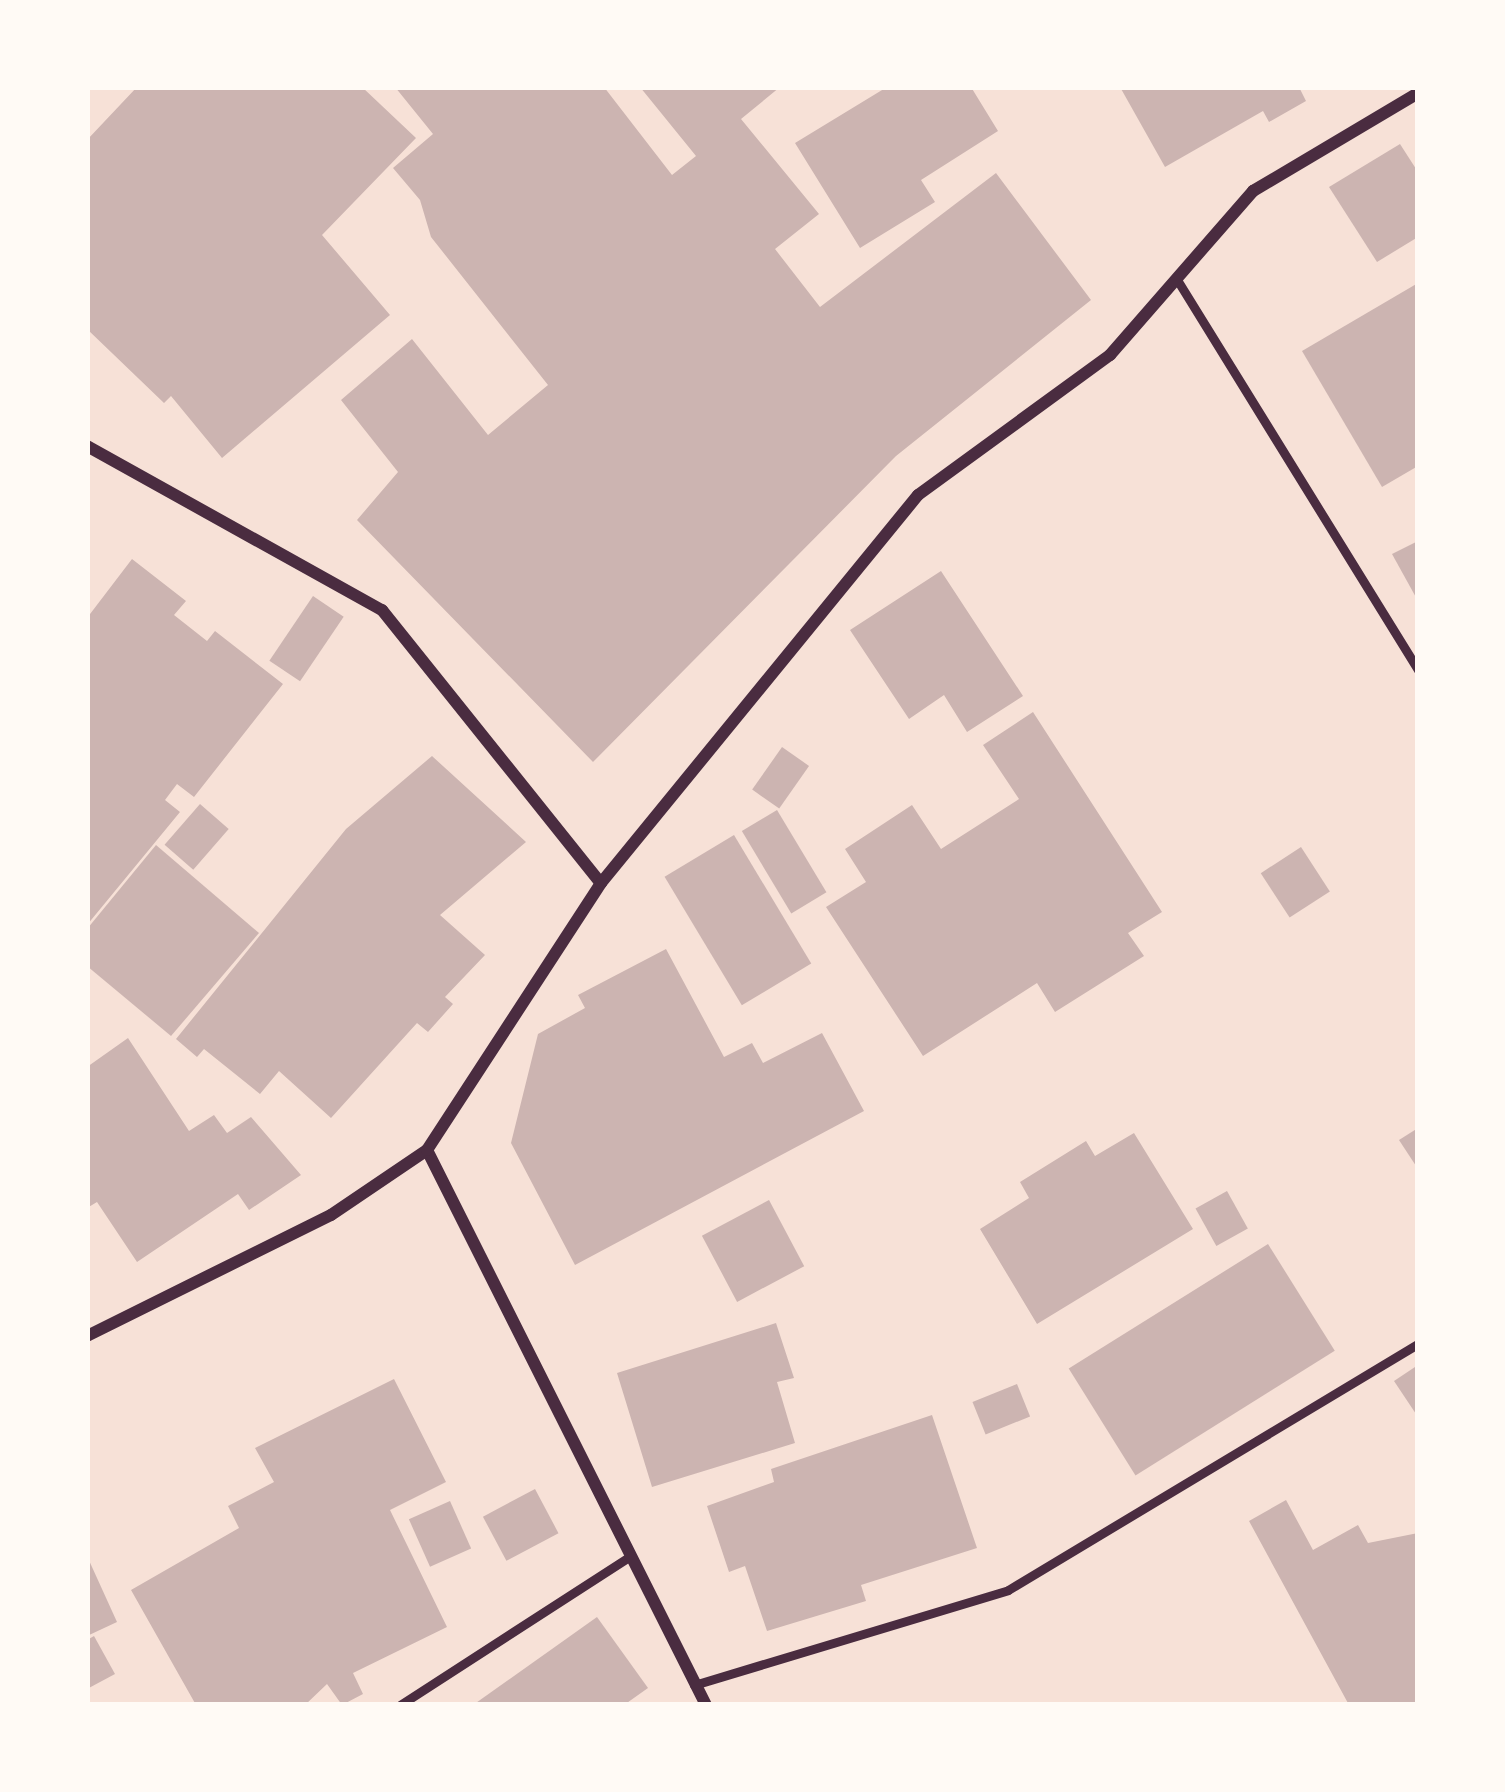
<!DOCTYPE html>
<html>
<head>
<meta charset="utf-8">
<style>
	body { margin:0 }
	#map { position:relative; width:1505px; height:1792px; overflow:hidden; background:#f7e1d7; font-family:"Sofia Sans Condensed",sans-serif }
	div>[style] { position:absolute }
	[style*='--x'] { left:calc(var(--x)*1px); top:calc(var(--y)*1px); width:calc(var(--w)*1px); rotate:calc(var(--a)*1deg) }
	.building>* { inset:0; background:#ccb4b1; transform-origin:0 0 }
	.service>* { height:9px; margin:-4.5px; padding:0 4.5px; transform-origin:4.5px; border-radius:4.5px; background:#4a2c40 }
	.minor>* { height:12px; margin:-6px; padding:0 6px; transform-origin:6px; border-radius:6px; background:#4a2c40 }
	span { translate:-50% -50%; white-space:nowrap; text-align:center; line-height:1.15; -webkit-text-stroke:10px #fffaf5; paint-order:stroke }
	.frame { position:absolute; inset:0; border:90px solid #fffaf5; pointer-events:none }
</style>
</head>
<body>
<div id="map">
	<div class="building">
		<div style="clip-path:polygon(137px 87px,362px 87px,416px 138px,322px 235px,390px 315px,222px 458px,171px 396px,164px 403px,87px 329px,87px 140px)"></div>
		<div style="clip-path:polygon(395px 87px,604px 87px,672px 175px,696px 156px,640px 87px,780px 87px,741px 119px,819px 214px,775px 249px,820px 307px,996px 173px,1091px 300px,896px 456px,593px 762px,357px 520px,398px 472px,341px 400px,412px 339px,488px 435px,548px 385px,431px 237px,420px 200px,393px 168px,433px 134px)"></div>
		<div style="clip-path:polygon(887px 87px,971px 87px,998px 131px,921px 180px,935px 202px,860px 248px,795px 143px)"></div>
		<div style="clip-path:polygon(1120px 87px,1299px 87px,1306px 101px,1269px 122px,1263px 111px,1165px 167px)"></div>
		<div style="clip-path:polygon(1400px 144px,1418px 172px,1418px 237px,1377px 262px,1329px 187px)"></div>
		<div style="clip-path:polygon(1418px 283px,1418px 466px,1382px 487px,1302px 351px)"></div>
		<div style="clip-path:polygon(1418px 541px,1418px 601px,1392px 554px)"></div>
		<div style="clip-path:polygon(132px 559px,186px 601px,174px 615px,207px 641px,215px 631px,283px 684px,194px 797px,177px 784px,165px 800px,180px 812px,87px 925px,87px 618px)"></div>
		<div style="clip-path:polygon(941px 571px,1023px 696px,967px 732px,944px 695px,909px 719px,850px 630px)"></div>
		<div style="left:313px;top:596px;width:37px;height:78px;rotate:34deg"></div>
		<div style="clip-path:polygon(1033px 712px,1162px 912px,1128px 933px,1144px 956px,1055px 1012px,1037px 983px,923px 1056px,826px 907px,866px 882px,845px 849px,912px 805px,941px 849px,1019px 799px,983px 745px)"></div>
		<div style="left:782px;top:747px;width:33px;height:52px;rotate:35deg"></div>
		<div style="clip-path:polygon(432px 756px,526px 842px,440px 915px,485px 955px,445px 997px,453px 1004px,428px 1032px,417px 1023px,331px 1118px,279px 1071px,260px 1094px,204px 1049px,197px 1057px,176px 1039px,346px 829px)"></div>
		<div style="left:200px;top:804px;width:38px;height:54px;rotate:41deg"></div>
		<div style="left:777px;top:810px;width:96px;height:41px;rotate:59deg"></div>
		<div style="left:734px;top:835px;width:150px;height:81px;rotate:59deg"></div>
		<div style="clip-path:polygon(156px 845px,259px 933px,171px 1036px,87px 966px,87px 929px)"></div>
		<div style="left:1301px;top:847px;width:53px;height:48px;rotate:57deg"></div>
		<div style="clip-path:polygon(666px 949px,724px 1057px,752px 1043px,763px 1063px,822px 1033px,864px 1111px,575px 1265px,511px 1143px,538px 1034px,585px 1008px,578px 995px)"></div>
		<div style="clip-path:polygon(128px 1038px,189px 1131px,214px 1115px,227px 1133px,251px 1117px,301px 1175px,249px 1210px,238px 1194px,137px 1262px,97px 1202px,87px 1208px,87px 1067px)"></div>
		<div style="clip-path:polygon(1418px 1128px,1418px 1169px,1399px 1140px)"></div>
		<div style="clip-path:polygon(1134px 1133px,1193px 1229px,1037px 1324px,980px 1229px,1029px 1198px,1020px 1182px,1086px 1141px,1095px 1156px)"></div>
		<div style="left:1227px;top:1191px;width:43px;height:36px;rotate:61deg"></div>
		<div style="left:769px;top:1200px;width:75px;height:76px;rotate:62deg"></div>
		<div style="left:1268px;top:1244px;width:126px;height:235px;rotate:58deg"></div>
		<div style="clip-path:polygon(776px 1323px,794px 1378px,777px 1382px,795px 1443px,652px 1487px,617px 1373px)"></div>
		<div style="clip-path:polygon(1418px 1365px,1418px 1417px,1394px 1381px)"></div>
		<div style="clip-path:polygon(394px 1379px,446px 1482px,390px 1510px,447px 1627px,353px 1673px,363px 1694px,342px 1705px,327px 1684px,305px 1705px,196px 1705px,131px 1590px,239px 1528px,228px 1506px,274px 1482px,255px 1448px)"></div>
		<div style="left:1017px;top:1384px;width:35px;height:48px;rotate:68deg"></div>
		<div style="clip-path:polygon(932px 1415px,977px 1548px,861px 1585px,866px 1601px,767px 1631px,745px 1566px,729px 1572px,707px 1506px,774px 1482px,771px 1469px)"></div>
		<div style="left:535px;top:1489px;width:50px;height:59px;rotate:62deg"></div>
		<div style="clip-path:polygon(1286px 1500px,1313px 1550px,1358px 1525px,1368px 1543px,1418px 1533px,1418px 1705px,1349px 1705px,1249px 1521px)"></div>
		<div style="left:450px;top:1501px;width:52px;height:45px;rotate:66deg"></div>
		<div style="clip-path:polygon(87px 1556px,117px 1622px,87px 1636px)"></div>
		<div style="clip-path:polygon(597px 1617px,648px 1688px,624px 1705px,473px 1705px)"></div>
		<div style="clip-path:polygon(94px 1636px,115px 1674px,87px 1689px,87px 1640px)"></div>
	</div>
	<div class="service">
		<div style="--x:1176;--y:278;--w:461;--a:58.3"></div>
		<div style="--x:694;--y:1685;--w:328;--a:-16.8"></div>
		<div style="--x:1008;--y:1590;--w:478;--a:-31"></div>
		<div style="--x:400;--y:1705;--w:274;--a:-32.9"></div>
	</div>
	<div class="minor">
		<div style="--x:87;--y:446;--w:338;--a:29.1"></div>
		<div style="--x:382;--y:610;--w:350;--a:51.3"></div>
		<div style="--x:427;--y:1150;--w:621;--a:63.31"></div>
		<div style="--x:87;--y:1336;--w:272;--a:-26.4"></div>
		<div style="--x:331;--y:1215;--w:116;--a:-34.1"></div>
		<div style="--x:427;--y:1150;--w:319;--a:-56.9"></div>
		<div style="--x:601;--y:883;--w:501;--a:-50.75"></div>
		<div style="--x:918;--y:495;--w:238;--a:-36.1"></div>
		<div style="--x:1110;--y:355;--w:218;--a:-48.9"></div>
		<div style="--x:1253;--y:191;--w:192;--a:-30.7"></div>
	</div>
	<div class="frame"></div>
</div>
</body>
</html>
